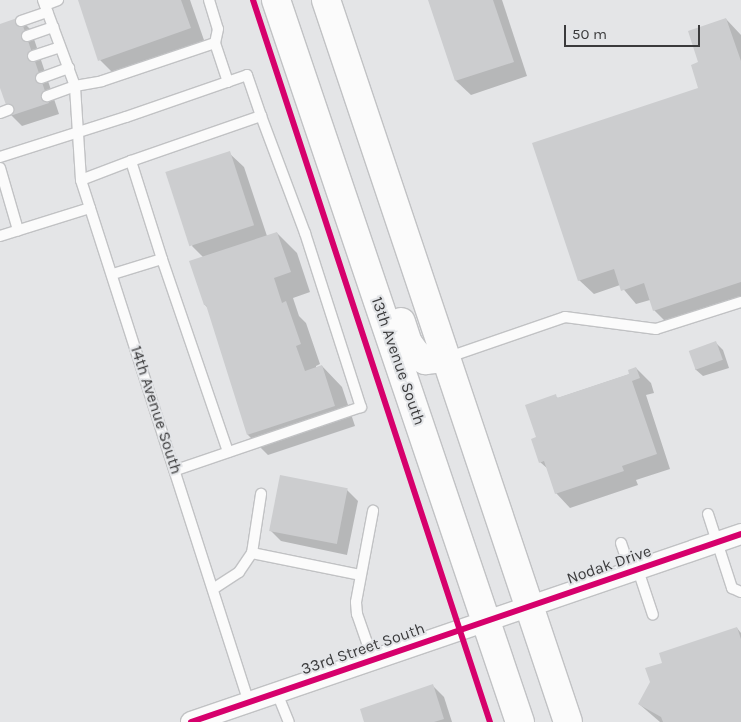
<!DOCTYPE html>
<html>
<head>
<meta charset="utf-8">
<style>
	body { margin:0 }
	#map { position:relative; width:741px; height:722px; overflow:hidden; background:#e4e5e7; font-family:Karla,sans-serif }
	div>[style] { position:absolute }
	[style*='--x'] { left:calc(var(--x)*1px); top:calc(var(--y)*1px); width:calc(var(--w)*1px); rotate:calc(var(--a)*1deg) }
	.shadow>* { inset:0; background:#0003 }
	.building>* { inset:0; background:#cccdcf; transform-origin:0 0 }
	.roads { filter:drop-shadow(1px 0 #c1c2c4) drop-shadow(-1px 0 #c1c2c4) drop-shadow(0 1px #c1c2c4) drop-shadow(0 -1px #c1c2c4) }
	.service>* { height:10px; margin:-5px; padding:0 5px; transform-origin:5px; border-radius:5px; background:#fbfbfb }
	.minor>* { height:20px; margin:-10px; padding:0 10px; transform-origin:10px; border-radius:10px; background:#fbfbfb }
	.secondary>* { height:28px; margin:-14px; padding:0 14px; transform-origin:14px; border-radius:14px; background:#fbfbfb }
	.cycleway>* { height:6px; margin:-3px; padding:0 3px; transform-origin:3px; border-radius:3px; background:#d6006c }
	span { translate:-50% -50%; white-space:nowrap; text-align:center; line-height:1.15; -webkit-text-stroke:4px #e3e5e8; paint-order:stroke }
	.street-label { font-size:16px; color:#3b3b3c }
	.scale { position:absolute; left:564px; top:25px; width:136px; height:22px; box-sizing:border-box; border:2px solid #3b3b3c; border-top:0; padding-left:6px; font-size:15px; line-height:18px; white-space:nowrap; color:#3b3b3c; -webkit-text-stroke:4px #e3e5e8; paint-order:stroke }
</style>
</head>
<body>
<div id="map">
	<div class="shadow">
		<div style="clip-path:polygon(79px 0,190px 0,205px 43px,114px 74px,100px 60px)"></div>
		<div style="clip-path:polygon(429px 0,502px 0,527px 76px,471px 95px,456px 81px)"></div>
		<div style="clip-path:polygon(20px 19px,31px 30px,59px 114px,22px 126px,11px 115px,0 83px,0 25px)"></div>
		<div style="clip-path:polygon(726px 19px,741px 35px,741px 301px,669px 325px,654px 310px,650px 300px,636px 304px,620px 285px,594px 294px,579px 280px,700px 89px,700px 63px)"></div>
		<div style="clip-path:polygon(229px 153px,244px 167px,267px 236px,277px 233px,297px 253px,310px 292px,293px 298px,299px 316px,306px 323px,320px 364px,316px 366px,316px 368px,322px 366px,342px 387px,355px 426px,268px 455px,248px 435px,208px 308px,205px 305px,204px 258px,192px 246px)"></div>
		<div style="clip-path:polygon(716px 343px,723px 350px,729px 368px,703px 376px,695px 369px)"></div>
		<div style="clip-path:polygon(636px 368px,651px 383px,654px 393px,646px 395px,670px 469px,636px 480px,638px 485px,570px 508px,556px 493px,548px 469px,540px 462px,537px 438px,555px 396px,558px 398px,630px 374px)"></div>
		<div style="clip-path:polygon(347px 490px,358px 501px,347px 555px,281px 541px,270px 530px)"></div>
		<div style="clip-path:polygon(737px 628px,741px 633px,741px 722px,660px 722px,639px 704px,664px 663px)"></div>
		<div style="clip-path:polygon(433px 686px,444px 697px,452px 722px,366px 722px)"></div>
	</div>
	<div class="building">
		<div style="clip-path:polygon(78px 0,181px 0,191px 28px,98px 61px)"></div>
		<div style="clip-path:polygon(428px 0,493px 0,514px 62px,455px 81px)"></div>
		<div style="clip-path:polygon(20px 17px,49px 103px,10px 116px,0 88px,0 24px)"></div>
		<div style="clip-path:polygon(726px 18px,741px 61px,741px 282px,653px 311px,644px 283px,621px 291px,614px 269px,578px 281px,532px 143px,698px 88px,691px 65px,698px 62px,688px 31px)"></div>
		<div style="left:230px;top:151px;width:78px;height:68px;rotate:72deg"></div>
		<div style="clip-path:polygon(277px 232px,291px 272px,274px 278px,282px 303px,286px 301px,301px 344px,296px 346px,305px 371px,322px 365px,335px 406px,247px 435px,206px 305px,204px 305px,189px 261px)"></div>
		<div style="left:716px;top:341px;width:20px;height:29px;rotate:70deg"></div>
		<div style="clip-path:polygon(636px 367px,640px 378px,632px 381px,657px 454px,622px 466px,624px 471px,555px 494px,544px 461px,539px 463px,531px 439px,536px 437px,525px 405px,556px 394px,557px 398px,629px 374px,628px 370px)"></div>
		<div style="left:280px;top:475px;width:69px;height:57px;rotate:11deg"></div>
		<div style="clip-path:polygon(737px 627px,741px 639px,741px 722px,663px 722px,661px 717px,638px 704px,650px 682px,645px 668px,662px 663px,659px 653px)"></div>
		<div style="clip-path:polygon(433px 684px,444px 719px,434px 722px,364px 722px,360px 709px)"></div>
	</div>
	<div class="roads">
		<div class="service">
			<div style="--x:43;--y:0;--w:92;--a:69.6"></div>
			<div style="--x:75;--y:86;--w:30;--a:160"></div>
			<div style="--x:209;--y:0;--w:30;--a:73"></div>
			<div style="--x:218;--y:29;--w:14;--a:102"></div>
			<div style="--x:215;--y:43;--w:41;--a:71.6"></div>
			<div style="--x:45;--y:5;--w:14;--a:-21"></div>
			<div style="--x:21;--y:21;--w:28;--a:-19"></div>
			<div style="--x:27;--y:36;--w:28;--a:-19"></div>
			<div style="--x:33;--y:56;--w:28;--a:-18"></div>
			<div style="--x:41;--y:78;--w:30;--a:-20"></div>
			<div style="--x:0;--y:113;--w:9;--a:-21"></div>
			<div style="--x:0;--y:157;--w:132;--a:-17.6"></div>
			<div style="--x:126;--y:117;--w:128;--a:-19.1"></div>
			<div style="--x:247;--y:75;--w:43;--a:71.1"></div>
			<div style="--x:0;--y:168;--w:65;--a:73.8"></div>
			<div style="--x:81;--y:180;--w:53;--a:-20.8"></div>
			<div style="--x:90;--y:208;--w:29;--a:-108"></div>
			<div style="--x:81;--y:180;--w:94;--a:-93.7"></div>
			<div style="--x:75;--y:86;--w:27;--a:-10"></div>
			<div style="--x:102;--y:81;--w:119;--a:-18.6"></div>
			<div style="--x:0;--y:236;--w:94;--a:-17.3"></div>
			<div style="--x:90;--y:208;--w:520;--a:72.19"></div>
			<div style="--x:162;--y:259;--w:204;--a:71.1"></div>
			<div style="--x:113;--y:274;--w:51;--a:-17"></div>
			<div style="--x:162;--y:259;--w:103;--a:-107.6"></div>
			<div style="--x:131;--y:161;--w:138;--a:-19.1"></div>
			<div style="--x:261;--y:116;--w:125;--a:69.4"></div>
			<div style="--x:305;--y:233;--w:183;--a:72.2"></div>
			<div style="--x:361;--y:407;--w:195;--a:161.2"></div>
			<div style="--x:446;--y:358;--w:126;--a:-19"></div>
			<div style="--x:565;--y:317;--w:92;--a:7.5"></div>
			<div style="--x:656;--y:329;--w:89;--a:-17.6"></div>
			<div style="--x:708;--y:514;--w:78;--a:72"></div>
			<div style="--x:732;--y:588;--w:10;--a:24"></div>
			<div style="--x:621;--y:543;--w:31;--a:71"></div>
			<div style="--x:252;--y:553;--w:110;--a:11.5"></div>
			<div style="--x:638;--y:570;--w:47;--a:71.6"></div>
			<div style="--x:213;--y:589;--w:31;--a:-33"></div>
			<div style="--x:239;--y:572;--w:23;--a:-56"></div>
			<div style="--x:252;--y:553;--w:60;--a:-81.3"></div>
			<div style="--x:373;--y:660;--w:49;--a:-109.2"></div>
			<div style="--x:357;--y:614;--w:12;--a:-95"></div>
			<div style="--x:356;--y:602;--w:93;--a:-79.4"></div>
			<div style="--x:277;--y:693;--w:31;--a:68"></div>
		</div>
		<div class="minor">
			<div style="--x:191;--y:722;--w:581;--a:-18.87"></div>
		</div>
		<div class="secondary">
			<div style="--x:276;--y:0;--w:762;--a:71.33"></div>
			<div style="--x:326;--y:0;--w:761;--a:71.47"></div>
			<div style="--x:401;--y:322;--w:22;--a:72"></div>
			<div style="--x:408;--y:343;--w:14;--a:54"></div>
			<div style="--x:416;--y:354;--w:11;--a:34"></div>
			<div style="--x:425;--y:360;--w:19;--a:-6"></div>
		</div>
	</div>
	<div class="cycleway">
		<div style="--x:253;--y:0;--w:760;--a:71.83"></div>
		<div style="--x:191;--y:722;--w:581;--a:-18.87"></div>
	</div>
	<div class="street-label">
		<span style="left:398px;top:361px;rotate:71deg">13th Avenue South</span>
		<span style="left:156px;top:410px;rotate:72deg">14th Avenue South</span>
		<span style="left:609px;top:565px;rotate:-19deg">Nodak Drive</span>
		<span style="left:363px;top:649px;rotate:-19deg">33rd Street South</span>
	</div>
	<div class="scale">50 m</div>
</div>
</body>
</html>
